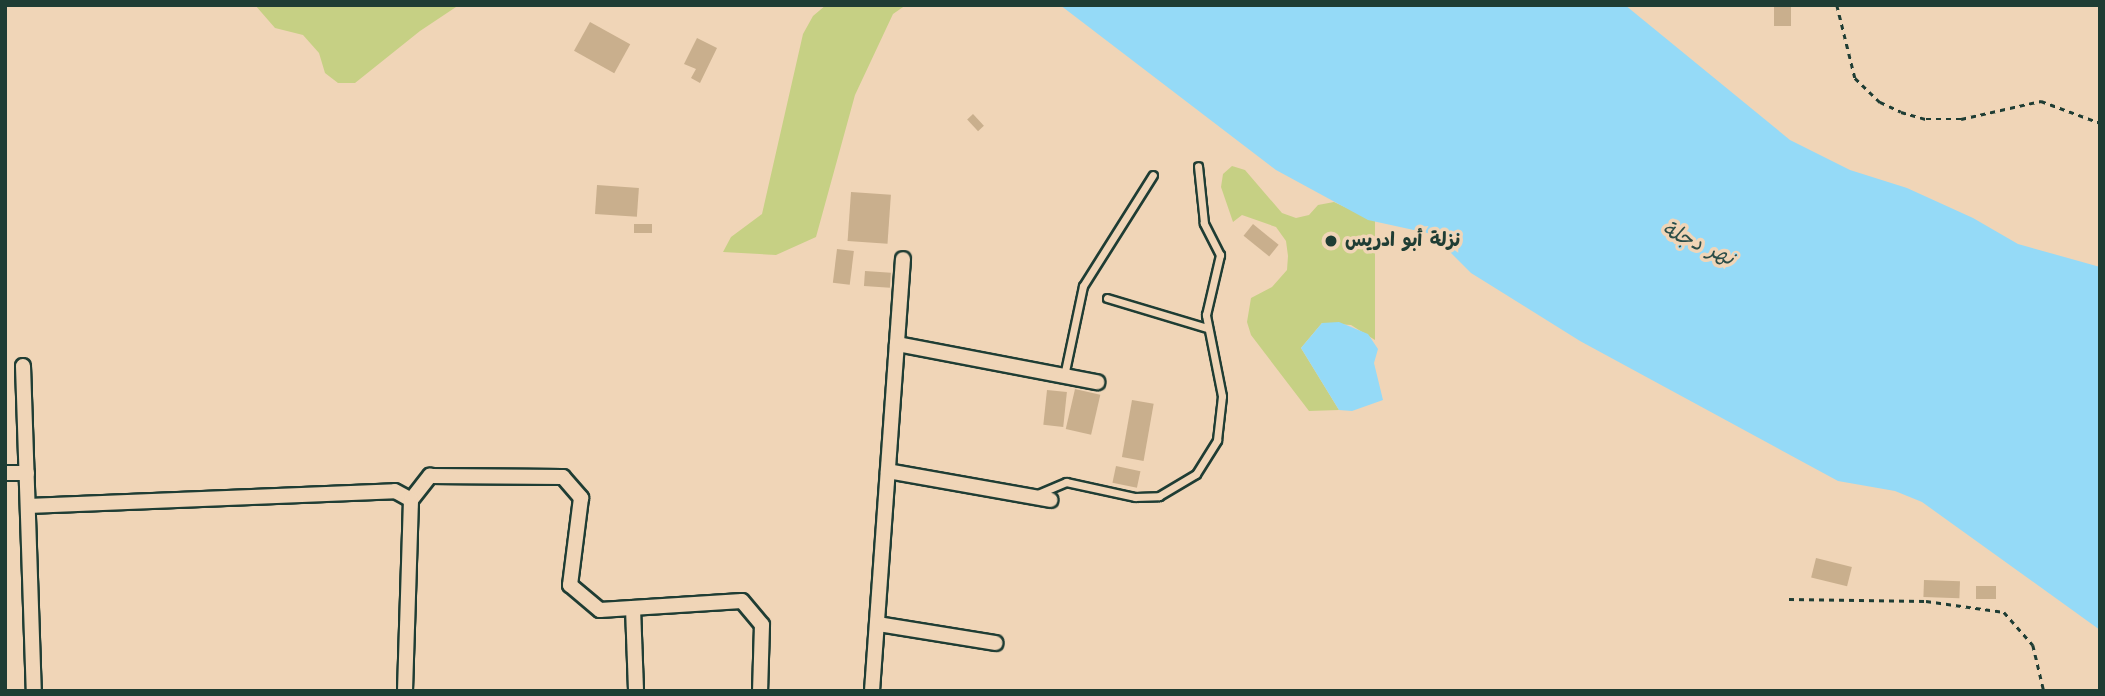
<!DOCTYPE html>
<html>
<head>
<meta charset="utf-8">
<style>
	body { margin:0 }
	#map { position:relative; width:2105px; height:696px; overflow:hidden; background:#f0d5b7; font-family:"Architects Daughter","Playpen Sans Arabic",sans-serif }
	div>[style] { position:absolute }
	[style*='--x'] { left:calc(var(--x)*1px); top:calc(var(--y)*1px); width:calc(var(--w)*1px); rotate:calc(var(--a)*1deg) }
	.green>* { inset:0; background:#c6d084 }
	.water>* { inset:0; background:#95daf7 }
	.building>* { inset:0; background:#c9af8d; transform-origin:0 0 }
	.path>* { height:2.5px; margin-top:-1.25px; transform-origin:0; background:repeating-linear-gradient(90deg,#1f3d34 0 5px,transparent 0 10px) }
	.roads { filter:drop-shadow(2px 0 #1f3d34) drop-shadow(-2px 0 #1f3d34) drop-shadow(0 2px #1f3d34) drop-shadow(0 -2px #1f3d34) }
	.service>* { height:7px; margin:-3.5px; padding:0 3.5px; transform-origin:3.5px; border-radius:3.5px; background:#f0d5b7 }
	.minor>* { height:14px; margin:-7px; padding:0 7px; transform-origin:7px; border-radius:7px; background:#f0d5b7 }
	.dots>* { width:19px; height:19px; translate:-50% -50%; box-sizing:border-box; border:4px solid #f0d5b7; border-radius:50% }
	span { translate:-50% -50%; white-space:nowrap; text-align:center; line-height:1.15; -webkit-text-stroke:7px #f0d5b7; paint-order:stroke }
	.poi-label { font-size:19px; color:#1f3d34; font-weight:700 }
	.left { translate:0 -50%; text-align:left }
	.water-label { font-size:21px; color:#2b4d48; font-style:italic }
	.frame { position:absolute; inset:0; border:7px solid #1f3d34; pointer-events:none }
</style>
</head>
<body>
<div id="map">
	<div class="green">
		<div style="clip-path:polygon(255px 5px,469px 5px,456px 7px,420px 31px,355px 83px,338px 83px,325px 73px,319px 53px,303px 35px,275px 28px)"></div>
		<div style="clip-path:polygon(826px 5px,906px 5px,893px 14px,855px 95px,816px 237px,776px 255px,723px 252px,731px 237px,762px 214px,803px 34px,813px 16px)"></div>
		<div style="clip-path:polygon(1232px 166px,1245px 170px,1282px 213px,1296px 218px,1309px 215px,1318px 205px,1334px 202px,1375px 221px,1375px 340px,1351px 325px,1322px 323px,1301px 348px,1339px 410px,1309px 411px,1251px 335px,1247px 322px,1251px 298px,1272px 287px,1287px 270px,1288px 256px,1286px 241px,1276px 227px,1242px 215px,1233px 222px,1221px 187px,1223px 174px)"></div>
	</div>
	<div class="water">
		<div style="clip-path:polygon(1060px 5px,1625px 5px,1790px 140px,1850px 170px,1907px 188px,1973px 218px,2018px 244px,2100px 267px,2100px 630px,1922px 502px,1895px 491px,1838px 481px,1580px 341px,1471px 273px,1432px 234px,1368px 220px,1276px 170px)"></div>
		<div style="clip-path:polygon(1339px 322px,1368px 334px,1378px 349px,1374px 363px,1383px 400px,1352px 411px,1339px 410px,1301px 348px,1322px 323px)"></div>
	</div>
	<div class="building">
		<div style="left:1774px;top:5px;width:17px;height:21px"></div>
		<div style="left:590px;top:22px;width:46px;height:33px;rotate:29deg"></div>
		<div style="clip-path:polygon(697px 38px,717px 48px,700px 83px,691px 78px,696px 69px,684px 64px)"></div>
		<div style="left:973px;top:114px;width:16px;height:8px;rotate:47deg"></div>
		<div style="left:597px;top:185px;width:42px;height:29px;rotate:4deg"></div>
		<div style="left:851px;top:192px;width:40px;height:49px;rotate:4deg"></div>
		<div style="left:634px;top:224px;width:18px;height:9px"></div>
		<div style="left:1253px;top:224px;width:33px;height:15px;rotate:39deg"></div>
		<div style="left:837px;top:249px;width:17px;height:34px;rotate:7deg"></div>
		<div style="left:865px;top:271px;width:26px;height:15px;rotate:4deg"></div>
		<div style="left:1075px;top:389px;width:26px;height:41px;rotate:13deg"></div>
		<div style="left:1047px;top:390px;width:20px;height:35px;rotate:6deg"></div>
		<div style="left:1132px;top:400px;width:22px;height:58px;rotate:10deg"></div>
		<div style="left:1116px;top:466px;width:25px;height:17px;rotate:12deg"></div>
		<div style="left:1816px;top:558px;width:37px;height:20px;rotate:14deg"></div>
		<div style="left:1924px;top:580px;width:36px;height:17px;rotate:2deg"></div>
		<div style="left:1976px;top:586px;width:20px;height:13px"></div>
	</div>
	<div class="path">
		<div style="--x:1837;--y:5;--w:75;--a:76.1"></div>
		<div style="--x:1855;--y:78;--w:35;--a:44"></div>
		<div style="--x:1880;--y:102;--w:23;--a:25"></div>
		<div style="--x:1901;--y:112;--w:26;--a:16"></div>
		<div style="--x:1926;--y:119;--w:35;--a:0"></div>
		<div style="--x:1961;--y:119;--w:82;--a:-12.7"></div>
		<div style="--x:2041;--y:101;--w:63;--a:20.4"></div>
		<div style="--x:1789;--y:599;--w:137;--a:0.8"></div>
		<div style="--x:1926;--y:601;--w:79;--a:8"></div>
		<div style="--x:2004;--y:612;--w:44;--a:48.7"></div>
		<div style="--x:2033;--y:645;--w:47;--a:76.6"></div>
	</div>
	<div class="roads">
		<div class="service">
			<div style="--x:1107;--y:298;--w:104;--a:16.7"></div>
			<div style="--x:1064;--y:376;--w:92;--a:-78.1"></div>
			<div style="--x:1083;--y:286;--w:131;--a:-57.8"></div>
			<div style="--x:1033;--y:496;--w:36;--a:-23"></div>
			<div style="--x:1066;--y:482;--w:71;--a:12.3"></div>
			<div style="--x:1135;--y:497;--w:24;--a:-2"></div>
			<div style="--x:1159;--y:496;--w:43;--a:-30.7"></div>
			<div style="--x:1196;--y:474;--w:40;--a:-58"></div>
			<div style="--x:1217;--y:440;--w:44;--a:-83.5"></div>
			<div style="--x:1222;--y:396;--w:83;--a:-101.2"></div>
			<div style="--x:1206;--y:315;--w:62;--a:-76.9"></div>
			<div style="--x:1220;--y:255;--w:36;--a:-117"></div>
			<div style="--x:1204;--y:223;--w:57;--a:-96"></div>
		</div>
		<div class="minor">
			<div style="--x:897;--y:344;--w:204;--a:10.8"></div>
			<div style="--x:23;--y:366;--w:325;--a:88.1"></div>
			<div style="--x:888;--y:471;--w:165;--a:10.1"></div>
			<div style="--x:5;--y:473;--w:22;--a:0"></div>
			<div style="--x:411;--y:500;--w:31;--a:-52"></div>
			<div style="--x:430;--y:476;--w:133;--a:0.4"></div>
			<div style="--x:563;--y:477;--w:28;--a:49"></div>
			<div style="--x:581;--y:498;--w:88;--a:97.2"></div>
			<div style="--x:570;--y:585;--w:39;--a:40"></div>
			<div style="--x:600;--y:610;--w:142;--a:-3.6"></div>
			<div style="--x:742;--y:601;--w:31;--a:50"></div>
			<div style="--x:762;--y:625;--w:66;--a:91.7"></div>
			<div style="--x:28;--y:506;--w:367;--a:-2.3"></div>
			<div style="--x:395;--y:491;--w:18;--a:29"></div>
			<div style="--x:411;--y:500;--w:191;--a:91.8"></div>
			<div style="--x:633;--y:608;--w:83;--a:87.9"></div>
			<div style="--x:878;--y:624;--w:119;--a:9.2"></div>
			<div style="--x:872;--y:691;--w:433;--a:-85.9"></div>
		</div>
	</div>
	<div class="dots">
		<div style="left:1331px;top:241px;background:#1f3d34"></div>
	</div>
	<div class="poi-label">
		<span class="left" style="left:1345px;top:241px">نزلة أبو ادريس</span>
	</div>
	<div class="water-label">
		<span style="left:1698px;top:244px;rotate:25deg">نهر دجلة</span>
	</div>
	<div class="frame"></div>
</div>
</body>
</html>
